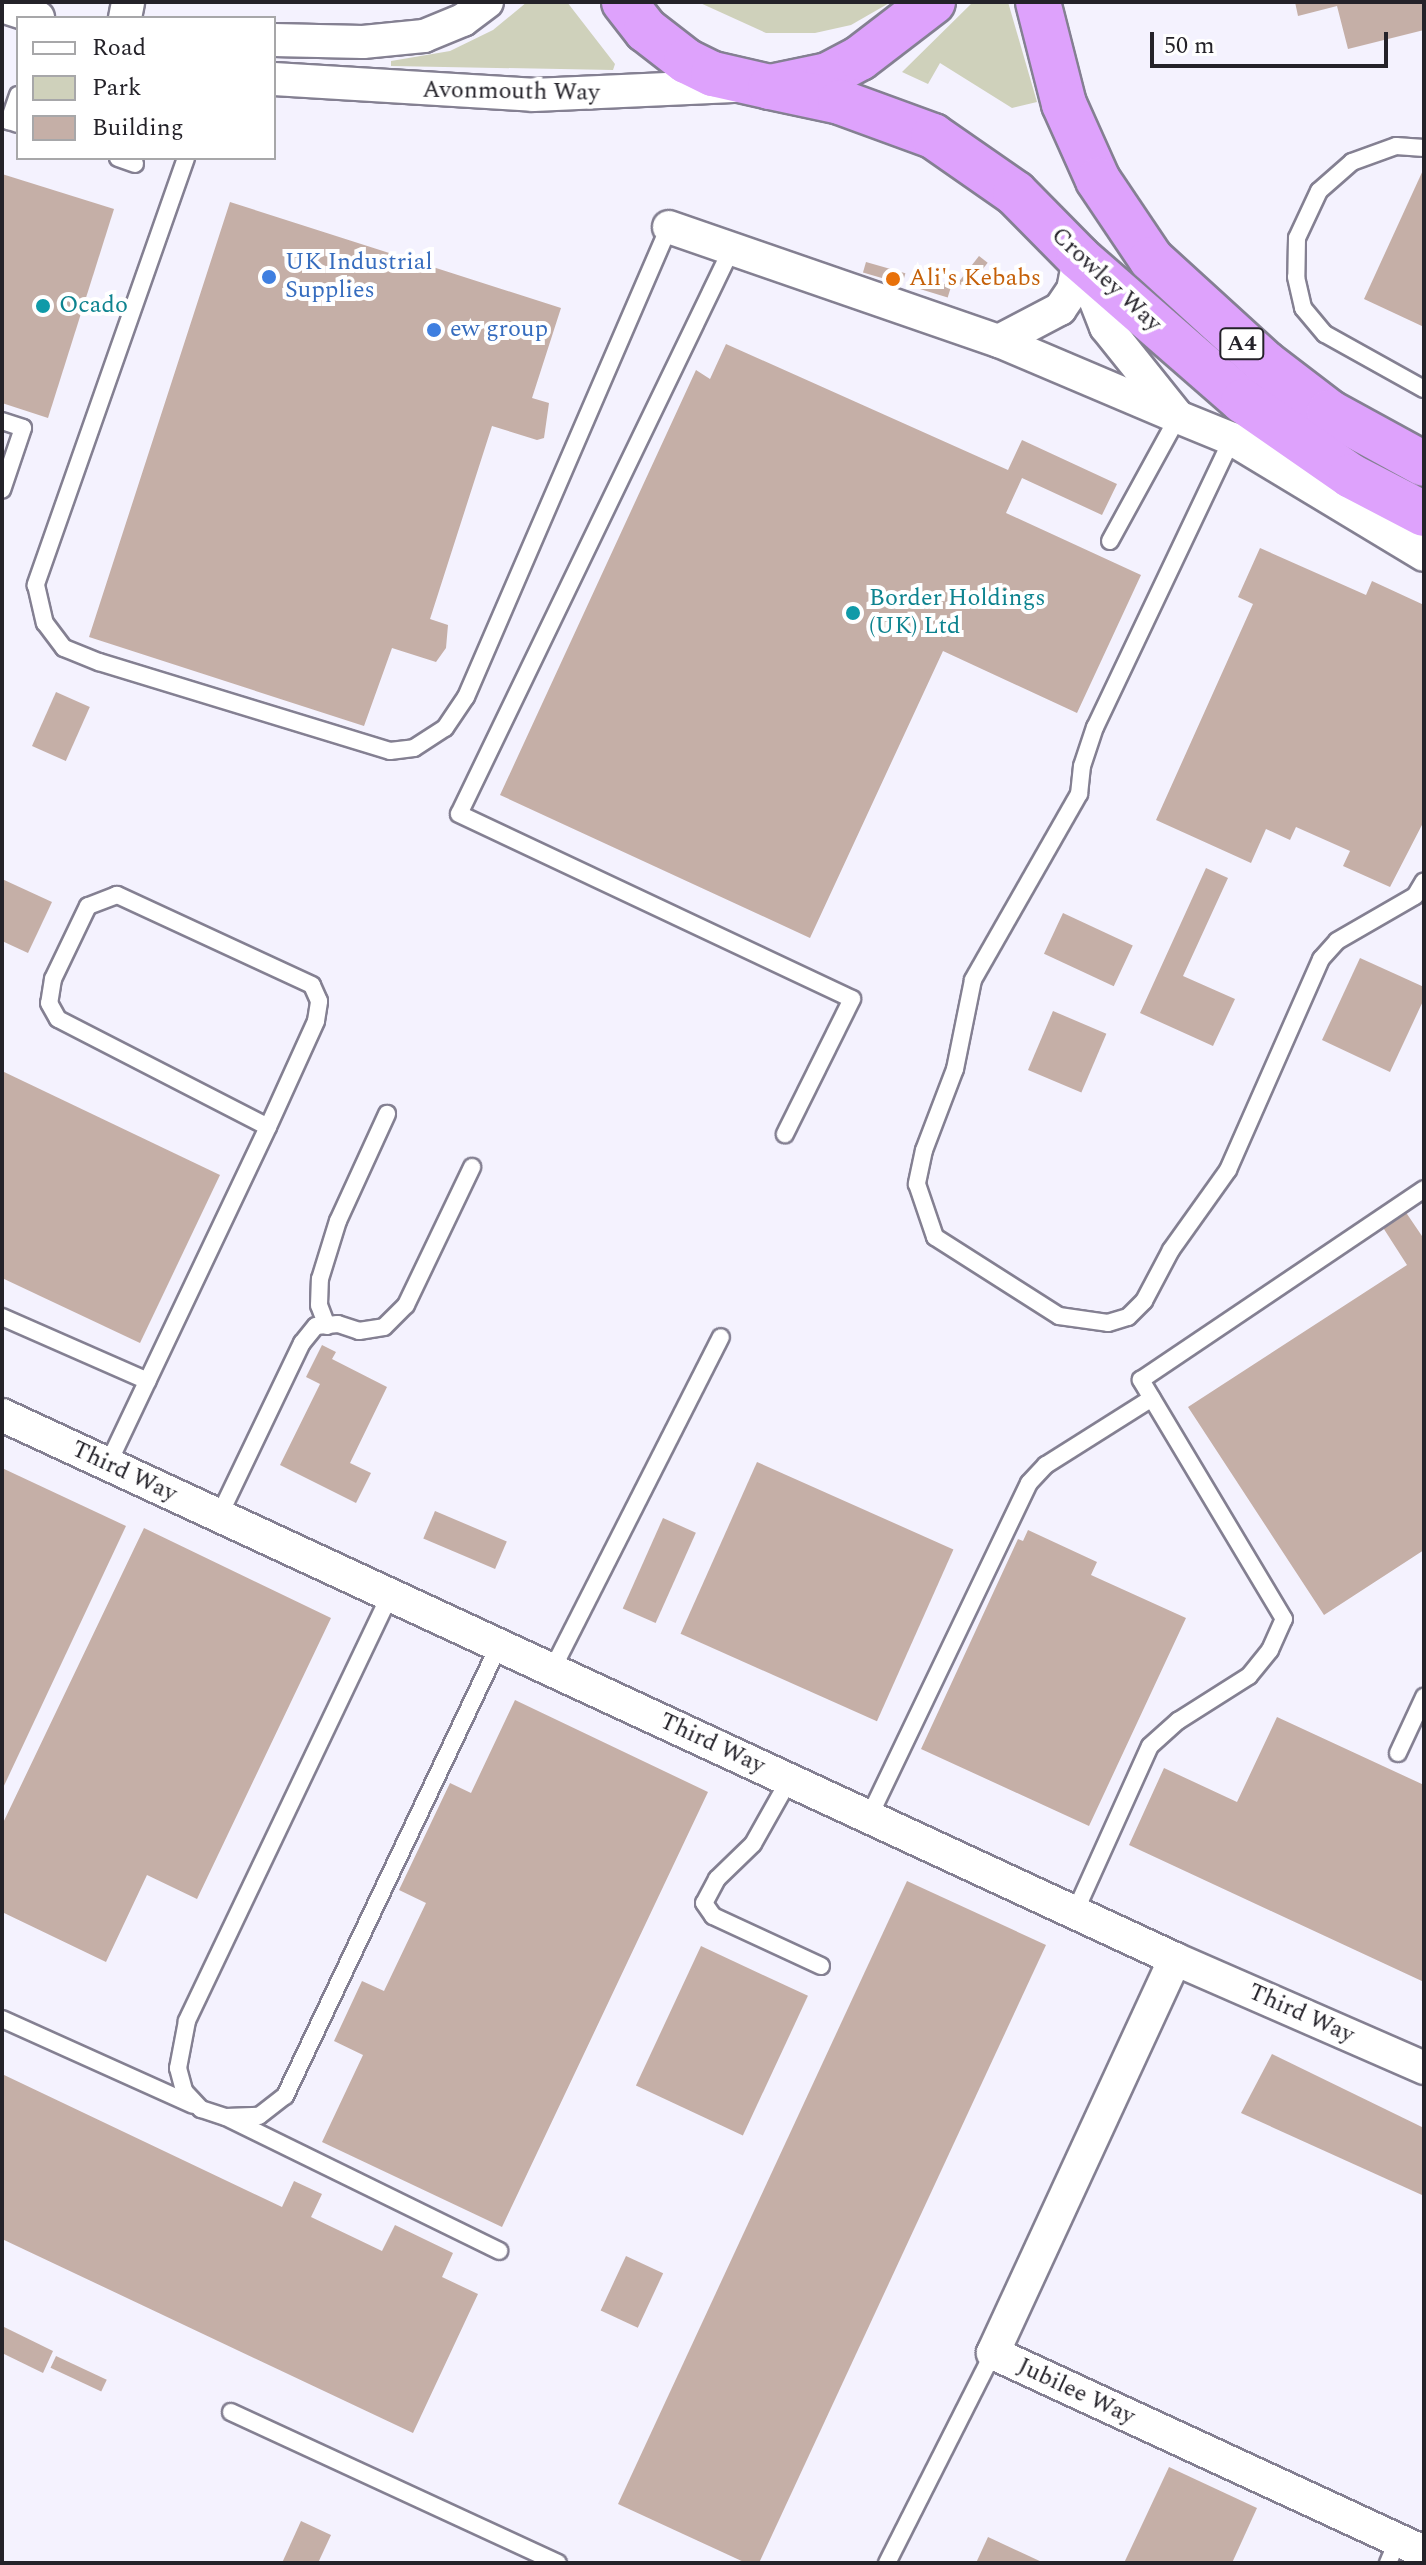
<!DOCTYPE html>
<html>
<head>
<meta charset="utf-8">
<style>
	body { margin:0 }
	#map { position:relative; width:1426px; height:2565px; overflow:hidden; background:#f4f2fe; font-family:Spectral,serif }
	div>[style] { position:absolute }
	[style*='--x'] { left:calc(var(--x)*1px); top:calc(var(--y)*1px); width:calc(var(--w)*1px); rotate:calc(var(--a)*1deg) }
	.green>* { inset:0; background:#cfd1bb }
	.building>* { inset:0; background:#c5afa7; transform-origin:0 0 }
	.roads { filter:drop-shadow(2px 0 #848092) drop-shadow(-2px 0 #848092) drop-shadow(0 2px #848092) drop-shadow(0 -2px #848092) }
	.lane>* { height:16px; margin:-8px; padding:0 8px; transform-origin:8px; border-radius:8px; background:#fff }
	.street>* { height:32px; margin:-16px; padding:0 16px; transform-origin:16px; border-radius:16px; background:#fff }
	.highway>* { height:44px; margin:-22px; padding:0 22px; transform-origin:22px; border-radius:22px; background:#dea2fc }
	.dots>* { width:22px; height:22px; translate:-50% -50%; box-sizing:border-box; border:4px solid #fff; border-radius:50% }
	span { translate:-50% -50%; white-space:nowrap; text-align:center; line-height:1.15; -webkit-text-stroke:8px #fff; paint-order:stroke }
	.shield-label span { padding:2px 6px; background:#fff; border:2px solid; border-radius:6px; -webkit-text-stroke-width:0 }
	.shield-label { font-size:22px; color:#242229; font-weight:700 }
	.street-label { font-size:24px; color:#242229 }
	.shop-label { font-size:24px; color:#366cbe }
	.left { translate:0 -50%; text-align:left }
	.food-label { font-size:24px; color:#c56008 }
	.culture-label { font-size:24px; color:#0d838f }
	.frame { position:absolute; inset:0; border:4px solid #242229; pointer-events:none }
	.legend { position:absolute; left:16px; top:16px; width:260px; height:144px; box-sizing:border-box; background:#fff; border:2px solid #a7a7a9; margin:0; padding:10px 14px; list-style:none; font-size:24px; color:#242229 }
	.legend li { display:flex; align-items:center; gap:16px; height:40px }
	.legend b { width:40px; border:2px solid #a7a7a9 }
	.scale { position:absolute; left:1150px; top:32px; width:238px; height:36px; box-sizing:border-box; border:4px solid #242229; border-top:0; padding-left:10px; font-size:24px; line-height:28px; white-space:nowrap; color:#242229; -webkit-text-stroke:6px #fff; paint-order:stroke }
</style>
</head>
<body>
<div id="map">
	<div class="green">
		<div style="clip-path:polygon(527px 2px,567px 2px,615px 64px,613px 70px,391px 66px,391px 61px,450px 51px,493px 30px)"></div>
		<div style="clip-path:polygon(698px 2px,891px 2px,851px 25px,815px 33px,766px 33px)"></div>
		<div style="clip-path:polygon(973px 2px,1008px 2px,1037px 102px,1012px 108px,940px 63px,928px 84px,902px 72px)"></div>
	</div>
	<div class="building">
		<div style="clip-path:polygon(1295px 2px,1424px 2px,1424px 30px,1348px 49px,1337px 6px,1298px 16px)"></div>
		<div style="clip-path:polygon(1424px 168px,1424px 327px,1364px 299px)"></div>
		<div style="clip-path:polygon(2px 174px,114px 209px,48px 418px,2px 403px)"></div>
		<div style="clip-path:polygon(230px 202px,561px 308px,532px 398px,549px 403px,544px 438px,537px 440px,492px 426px,430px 619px,448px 625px,446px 648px,436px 662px,392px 648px,364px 726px,89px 637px)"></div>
		<div style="left:979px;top:256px;width:11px;height:34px;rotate:38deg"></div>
		<div style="left:866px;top:262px;width:41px;height:11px;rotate:16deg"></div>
		<div style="left:912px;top:274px;width:41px;height:12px;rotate:17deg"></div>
		<div style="clip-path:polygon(726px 344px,1008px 470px,1022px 440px,1117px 484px,1102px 515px,1022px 478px,1006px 513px,1141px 575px,1077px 713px,943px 651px,810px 938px,500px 795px,696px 370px,710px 379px)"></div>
		<div style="clip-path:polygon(1260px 548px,1366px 595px,1372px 581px,1424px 605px,1424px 821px,1390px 887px,1343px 866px,1350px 851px,1296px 827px,1290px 840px,1266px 829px,1251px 863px,1156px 820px,1253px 604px,1238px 597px)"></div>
		<div style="left:56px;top:692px;width:37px;height:59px;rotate:24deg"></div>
		<div style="clip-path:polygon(1206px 868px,1228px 878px,1183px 976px,1235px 999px,1213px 1046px,1140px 1013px)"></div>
		<div style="clip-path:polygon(2px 879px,52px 902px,28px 953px,2px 941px)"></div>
		<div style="left:1063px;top:913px;width:77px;height:45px;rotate:25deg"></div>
		<div style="clip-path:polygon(1360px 958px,1424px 987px,1424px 999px,1390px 1072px,1322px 1040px)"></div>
		<div style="left:1053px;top:1011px;width:58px;height:64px;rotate:23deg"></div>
		<div style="clip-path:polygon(2px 1071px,220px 1175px,140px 1343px,2px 1278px)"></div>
		<div style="clip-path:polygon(1405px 1211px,1424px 1239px,1424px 1550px,1324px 1615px,1188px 1407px,1407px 1265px,1382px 1226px)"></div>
		<div style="clip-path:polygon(322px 1345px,336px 1352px,332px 1359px,387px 1387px,350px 1463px,371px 1473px,356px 1503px,280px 1465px,320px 1384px,306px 1377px)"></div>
		<div style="left:757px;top:1462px;width:215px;height:188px;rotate:24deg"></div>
		<div style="clip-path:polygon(2px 1468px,126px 1526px,2px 1790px)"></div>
		<div style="left:435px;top:1511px;width:78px;height:30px;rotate:23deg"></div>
		<div style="left:663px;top:1518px;width:36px;height:99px;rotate:24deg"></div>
		<div style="clip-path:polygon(144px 1528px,331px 1618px,197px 1899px,147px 1875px,106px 1962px,2px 1912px,2px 1825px)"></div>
		<div style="clip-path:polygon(1028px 1530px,1097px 1562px,1091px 1575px,1186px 1618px,1089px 1826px,921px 1749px,1018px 1539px,1023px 1541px)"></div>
		<div style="clip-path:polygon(515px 1700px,708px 1792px,502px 2227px,322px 2142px,363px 2055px,334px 2041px,362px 1981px,384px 1991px,426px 1903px,399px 1890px,450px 1783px,471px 1793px)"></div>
		<div style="clip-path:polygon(1277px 1717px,1424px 1785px,1424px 1982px,1129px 1845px,1164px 1768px,1237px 1802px)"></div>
		<div style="clip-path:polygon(907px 1881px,1046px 1945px,759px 2563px,746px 2563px,618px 2504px)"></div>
		<div style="left:701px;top:1946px;width:118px;height:154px;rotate:25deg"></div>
		<div style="clip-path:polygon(1272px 2054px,1424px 2128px,1422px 2195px,1241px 2113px)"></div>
		<div style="clip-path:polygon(2px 2074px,282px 2207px,294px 2181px,322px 2194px,311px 2217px,382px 2251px,395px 2225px,453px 2253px,442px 2277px,478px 2294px,413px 2433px,2px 2239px)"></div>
		<div style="left:626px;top:2256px;width:41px;height:60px;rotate:25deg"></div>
		<div style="clip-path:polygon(2px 2326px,53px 2351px,43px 2373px,2px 2353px)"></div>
		<div style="left:56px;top:2356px;width:56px;height:13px;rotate:25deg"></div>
		<div style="clip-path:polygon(1169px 2467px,1257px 2508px,1232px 2563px,1124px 2563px)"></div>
		<div style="clip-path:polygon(301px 2521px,331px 2535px,318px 2563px,282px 2563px)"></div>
		<div style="clip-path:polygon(988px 2537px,1044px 2563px,976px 2563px)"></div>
	</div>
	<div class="roads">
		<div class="lane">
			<div style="--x:18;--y:95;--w:28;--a:109"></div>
			<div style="--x:9;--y:121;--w:9;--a:18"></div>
			<div style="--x:1424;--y:148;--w:28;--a:-176"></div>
			<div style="--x:1396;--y:146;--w:47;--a:160"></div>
			<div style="--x:1352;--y:162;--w:44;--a:138.7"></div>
			<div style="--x:1319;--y:191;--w:52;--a:115.1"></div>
			<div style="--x:1297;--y:238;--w:39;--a:91"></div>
			<div style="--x:1296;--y:277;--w:32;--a:77"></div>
			<div style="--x:1303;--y:308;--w:34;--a:50"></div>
			<div style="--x:1325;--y:334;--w:113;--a:29.1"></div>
			<div style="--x:118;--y:158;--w:18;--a:19"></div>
			<div style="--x:186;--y:158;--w:453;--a:109.4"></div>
			<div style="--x:36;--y:585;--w:39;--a:77"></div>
			<div style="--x:45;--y:623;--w:31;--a:53"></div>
			<div style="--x:64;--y:648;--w:38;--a:22"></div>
			<div style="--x:99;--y:662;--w:304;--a:17"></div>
			<div style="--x:390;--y:751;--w:24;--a:-7"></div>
			<div style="--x:414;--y:748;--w:37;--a:-33"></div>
			<div style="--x:445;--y:728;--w:37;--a:-56"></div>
			<div style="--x:466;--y:697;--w:512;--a:-66.64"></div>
			<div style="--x:732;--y:248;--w:628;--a:115.75"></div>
			<div style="--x:459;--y:814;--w:434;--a:25.2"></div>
			<div style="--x:852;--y:999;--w:151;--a:116.4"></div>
			<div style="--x:2;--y:421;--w:22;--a:18"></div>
			<div style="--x:23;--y:428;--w:65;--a:108.7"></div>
			<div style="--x:1232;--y:439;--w:319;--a:115.4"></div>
			<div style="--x:1095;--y:727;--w:41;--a:108.4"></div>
			<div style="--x:1082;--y:766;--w:28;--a:96"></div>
			<div style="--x:1079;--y:794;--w:214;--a:119.7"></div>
			<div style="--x:973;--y:980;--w:91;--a:101.4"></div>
			<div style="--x:955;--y:1069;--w:87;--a:110.9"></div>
			<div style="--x:924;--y:1150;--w:35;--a:102"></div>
			<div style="--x:917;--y:1184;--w:56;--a:71.2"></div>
			<div style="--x:935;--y:1237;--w:147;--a:32.5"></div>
			<div style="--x:1059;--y:1316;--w:49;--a:8.1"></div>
			<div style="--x:1108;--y:1323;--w:21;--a:-17"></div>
			<div style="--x:1128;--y:1317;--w:23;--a:-45"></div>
			<div style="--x:1144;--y:1301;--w:58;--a:-62.1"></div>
			<div style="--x:1171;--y:1250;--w:98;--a:-54.5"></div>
			<div style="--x:1228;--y:1170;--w:231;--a:-66.2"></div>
			<div style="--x:1321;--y:959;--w:24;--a:-48"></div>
			<div style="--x:1337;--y:941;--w:90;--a:-30"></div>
			<div style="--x:1415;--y:896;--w:17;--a:-59"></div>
			<div style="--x:1110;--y:541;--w:141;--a:-61.3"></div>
			<div style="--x:2;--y:1317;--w:159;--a:23.7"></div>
			<div style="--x:327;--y:1326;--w:22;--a:-111"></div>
			<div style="--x:319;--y:1305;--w:26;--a:-88"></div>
			<div style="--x:320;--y:1279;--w:61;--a:-72.8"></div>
			<div style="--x:338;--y:1221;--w:118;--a:-65.4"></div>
			<div style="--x:108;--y:1464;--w:373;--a:-64.6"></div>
			<div style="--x:268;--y:1127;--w:116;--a:-65.6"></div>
			<div style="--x:316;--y:1021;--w:20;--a:-81"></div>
			<div style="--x:319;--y:1001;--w:17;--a:-114"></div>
			<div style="--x:312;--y:985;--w:215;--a:-155.2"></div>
			<div style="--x:117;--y:895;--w:31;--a:159"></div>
			<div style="--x:88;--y:906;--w:81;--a:115.6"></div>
			<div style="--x:53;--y:979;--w:24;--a:99"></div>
			<div style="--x:49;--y:1003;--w:18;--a:61"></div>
			<div style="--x:58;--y:1019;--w:236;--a:27.2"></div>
			<div style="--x:219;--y:1516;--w:192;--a:-64.4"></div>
			<div style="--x:302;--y:1343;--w:22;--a:-51"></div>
			<div style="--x:316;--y:1326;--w:22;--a:-5"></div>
			<div style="--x:338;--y:1324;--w:22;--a:18"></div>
			<div style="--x:359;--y:1331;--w:25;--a:-9"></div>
			<div style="--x:384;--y:1327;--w:31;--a:-45"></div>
			<div style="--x:406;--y:1305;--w:153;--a:-64.4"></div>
			<div style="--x:390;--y:1595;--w:472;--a:115.5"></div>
			<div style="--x:187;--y:2021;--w:48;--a:100.8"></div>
			<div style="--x:178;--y:2068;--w:24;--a:75"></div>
			<div style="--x:184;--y:2091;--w:25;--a:47"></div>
			<div style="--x:201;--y:2109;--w:26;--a:18"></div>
			<div style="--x:226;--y:2117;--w:33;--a:-2"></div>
			<div style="--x:259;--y:2116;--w:33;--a:-38"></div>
			<div style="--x:285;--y:2096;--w:499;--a:-64.6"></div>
			<div style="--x:552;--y:1670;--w:373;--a:-63.1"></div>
			<div style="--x:1398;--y:1753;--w:62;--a:-65.1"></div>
			<div style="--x:789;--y:1780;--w:73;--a:119.4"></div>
			<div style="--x:753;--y:1844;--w:50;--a:135.8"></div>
			<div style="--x:717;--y:1879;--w:27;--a:118"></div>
			<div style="--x:704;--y:1903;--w:16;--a:55"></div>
			<div style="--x:713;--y:1916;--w:119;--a:24.8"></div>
			<div style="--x:869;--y:1817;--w:370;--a:-64.4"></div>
			<div style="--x:1029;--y:1483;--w:25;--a:-47"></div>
			<div style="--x:1046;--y:1465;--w:125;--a:-32.3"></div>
			<div style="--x:1075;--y:1912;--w:182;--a:-65.7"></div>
			<div style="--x:1150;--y:1746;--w:38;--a:-42"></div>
			<div style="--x:1178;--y:1721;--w:84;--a:-32.4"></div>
			<div style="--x:1249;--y:1676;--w:33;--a:-51"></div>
			<div style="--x:1270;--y:1650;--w:34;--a:-66"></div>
			<div style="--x:1284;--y:1619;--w:279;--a:-120.9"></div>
			<div style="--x:1141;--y:1380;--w:341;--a:-34"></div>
			<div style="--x:2;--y:2019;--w:209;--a:24.2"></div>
			<div style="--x:228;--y:2118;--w:302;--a:26.1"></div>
			<div style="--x:231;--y:2412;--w:360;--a:24.8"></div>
			<div style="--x:887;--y:2563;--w:235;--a:-63.2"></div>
			<div style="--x:1388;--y:2563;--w:25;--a:-67"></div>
		</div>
		<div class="street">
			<div style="--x:2;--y:6;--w:38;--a:18"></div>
			<div style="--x:125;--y:18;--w:16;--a:-79"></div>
			<div style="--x:274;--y:40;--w:89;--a:1.3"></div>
			<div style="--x:363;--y:42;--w:61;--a:-5.6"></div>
			<div style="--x:424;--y:36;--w:42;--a:-22.3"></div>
			<div style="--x:463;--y:20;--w:30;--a:-37"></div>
			<div style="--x:274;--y:79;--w:259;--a:3.5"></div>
			<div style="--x:533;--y:95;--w:201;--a:-2.6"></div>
			<div style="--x:669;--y:227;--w:349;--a:19.1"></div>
			<div style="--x:999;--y:341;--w:194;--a:23"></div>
			<div style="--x:1080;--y:261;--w:71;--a:68.5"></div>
			<div style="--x:1106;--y:327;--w:115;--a:51.3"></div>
			<div style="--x:1178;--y:417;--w:58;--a:22.2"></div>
			<div style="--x:1232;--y:439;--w:224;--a:31.1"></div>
			<div style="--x:999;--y:341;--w:69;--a:-27.7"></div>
			<div style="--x:1060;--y:309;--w:23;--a:-56"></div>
			<div style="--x:1073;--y:290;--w:33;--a:-79"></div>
			<div style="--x:2;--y:1415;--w:1293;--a:24.88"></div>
			<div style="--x:1175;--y:1959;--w:272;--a:23.6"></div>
			<div style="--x:1175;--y:1959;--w:434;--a:114.8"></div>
			<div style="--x:993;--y:2353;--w:475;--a:24.8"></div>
		</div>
		<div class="highway">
			<div style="--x:624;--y:2;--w:36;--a:52"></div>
			<div style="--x:646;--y:30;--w:51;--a:37.8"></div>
			<div style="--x:686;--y:61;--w:30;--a:26"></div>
			<div style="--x:713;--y:74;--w:58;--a:12.8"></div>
			<div style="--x:770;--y:87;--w:59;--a:-11.7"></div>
			<div style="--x:828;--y:75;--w:36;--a:-28"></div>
			<div style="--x:860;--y:58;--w:92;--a:-37.5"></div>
			<div style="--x:1038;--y:2;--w:105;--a:75.7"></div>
			<div style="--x:1064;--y:104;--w:83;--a:65.9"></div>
			<div style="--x:1098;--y:180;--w:95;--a:56.1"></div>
			<div style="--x:1151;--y:259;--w:154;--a:42.4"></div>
			<div style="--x:1265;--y:363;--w:81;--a:37.4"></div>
			<div style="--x:1329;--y:412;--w:108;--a:28.7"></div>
			<div style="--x:770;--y:87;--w:72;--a:12.1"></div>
			<div style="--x:840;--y:102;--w:99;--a:20.1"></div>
			<div style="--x:933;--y:136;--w:100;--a:34.8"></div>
			<div style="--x:1015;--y:193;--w:91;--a:45.4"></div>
			<div style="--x:1079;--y:258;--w:218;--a:41.1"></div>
			<div style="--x:1243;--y:401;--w:131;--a:34.8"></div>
			<div style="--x:1351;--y:476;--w:82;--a:27.5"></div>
		</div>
	</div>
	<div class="dots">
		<div style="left:269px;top:277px;background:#3f7fe0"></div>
		<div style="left:893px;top:279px;background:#e8710a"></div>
		<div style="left:43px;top:306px;background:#0f9aa8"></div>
		<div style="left:434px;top:330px;background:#3f7fe0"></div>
		<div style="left:853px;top:613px;background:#0f9aa8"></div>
	</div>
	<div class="shield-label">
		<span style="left:1242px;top:344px">A4</span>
	</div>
	<div class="street-label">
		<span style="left:511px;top:92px;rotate:1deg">Avonmouth Way</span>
		<span style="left:1106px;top:280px;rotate:43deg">Crowley Way</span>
		<span style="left:124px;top:1472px;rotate:25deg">Third Way</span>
		<span style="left:712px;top:1744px;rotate:25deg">Third Way</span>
		<span style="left:1301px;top:2014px;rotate:24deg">Third Way</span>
		<span style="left:1076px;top:2392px;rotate:25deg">Jubilee Way</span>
	</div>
	<div class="shop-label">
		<span class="left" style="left:285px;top:277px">UK Industrial<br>Supplies</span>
		<span class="left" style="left:450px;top:330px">ew group</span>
	</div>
	<div class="food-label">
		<span class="left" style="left:909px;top:279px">Ali's Kebabs</span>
	</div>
	<div class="culture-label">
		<span class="left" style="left:59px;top:306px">Ocado</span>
		<span class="left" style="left:869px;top:613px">Border Holdings<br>(UK) Ltd</span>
	</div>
	<div class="frame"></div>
	<ul class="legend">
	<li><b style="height:10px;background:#fff"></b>Road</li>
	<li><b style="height:22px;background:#cfd1bb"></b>Park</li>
	<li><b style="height:22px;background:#c5afa7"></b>Building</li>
	</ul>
	<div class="scale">50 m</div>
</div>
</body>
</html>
